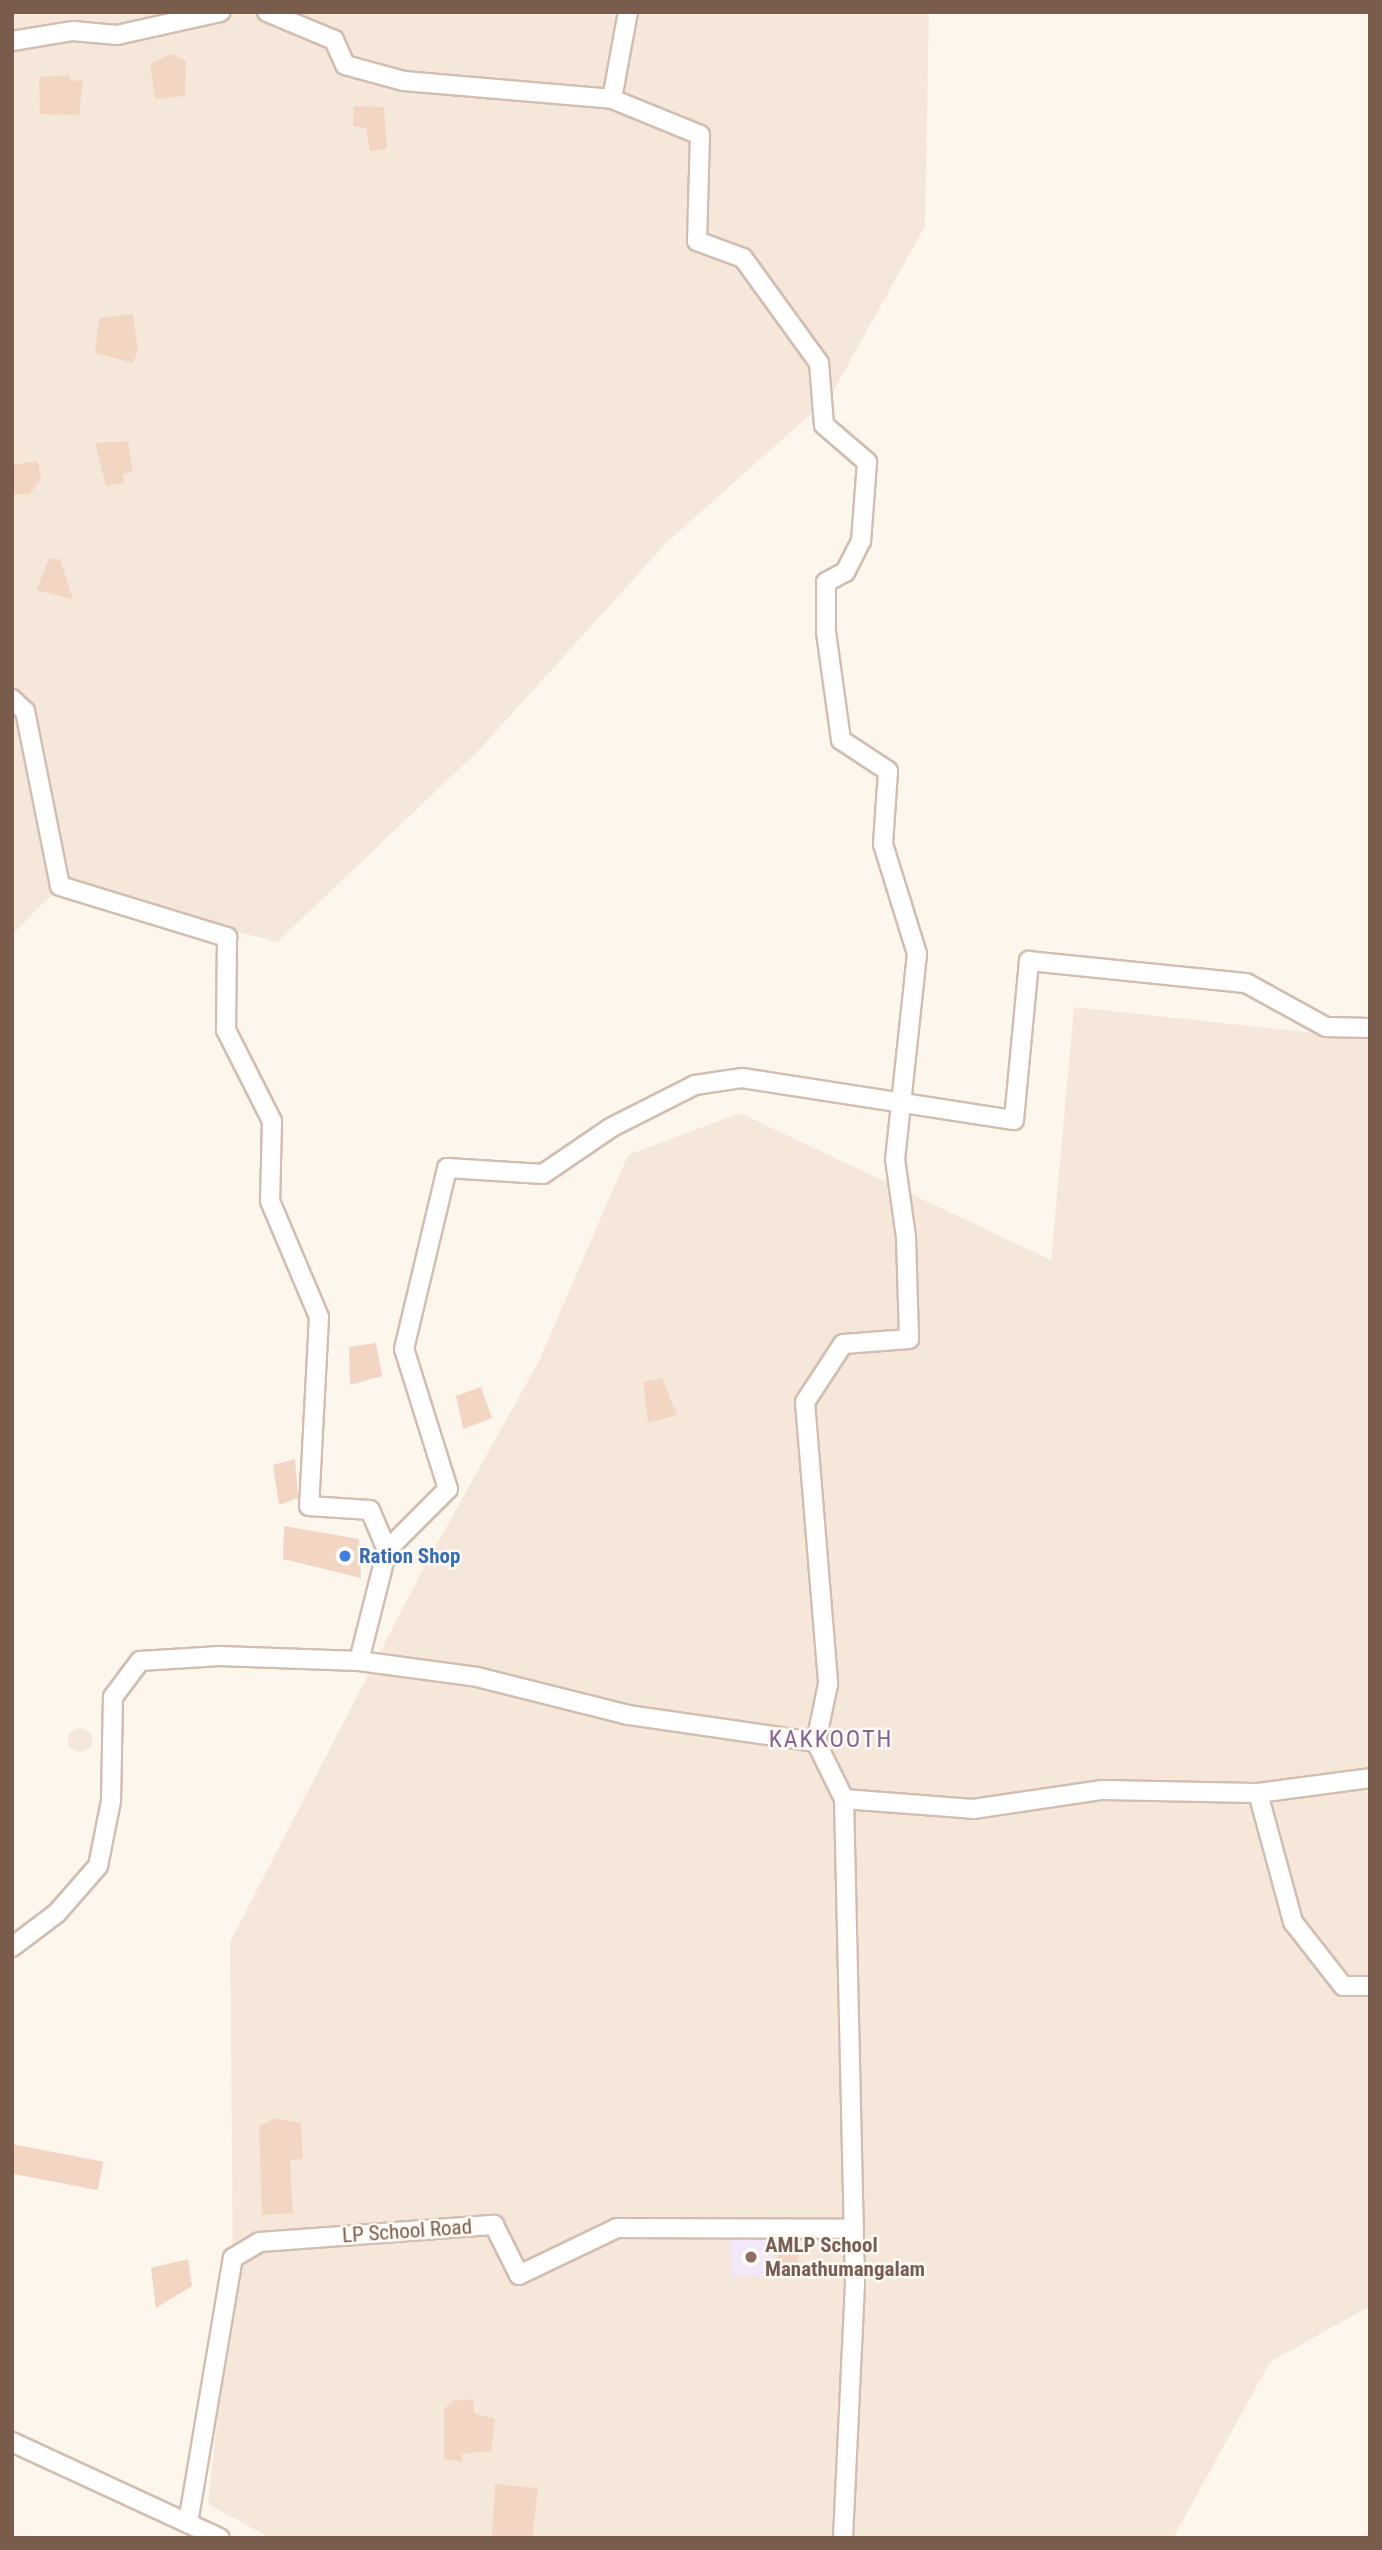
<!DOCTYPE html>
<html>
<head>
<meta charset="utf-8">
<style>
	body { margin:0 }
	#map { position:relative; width:1382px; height:2550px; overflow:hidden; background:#fdf6ec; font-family:"Roboto Condensed",sans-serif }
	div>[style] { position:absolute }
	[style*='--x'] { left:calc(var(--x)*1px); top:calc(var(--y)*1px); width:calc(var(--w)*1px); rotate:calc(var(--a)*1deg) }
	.residential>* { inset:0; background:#f5e8da }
	.round { border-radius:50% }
	.education>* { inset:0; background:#f3e8fa; transform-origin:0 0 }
	.building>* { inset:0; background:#f3d5c3; transform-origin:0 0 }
	.roads { filter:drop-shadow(2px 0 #d1beb0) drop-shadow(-2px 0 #d1beb0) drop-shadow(0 2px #d1beb0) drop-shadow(0 -2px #d1beb0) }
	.street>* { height:18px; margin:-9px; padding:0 9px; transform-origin:9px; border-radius:9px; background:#fff }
	.dots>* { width:19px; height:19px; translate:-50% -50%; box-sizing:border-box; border:4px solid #fffaf3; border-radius:50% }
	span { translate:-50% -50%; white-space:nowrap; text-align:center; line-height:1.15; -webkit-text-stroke:5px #fffaf3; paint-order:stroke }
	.shop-label { font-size:21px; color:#366cbe; font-weight:700 }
	.left { translate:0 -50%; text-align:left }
	.street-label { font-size:21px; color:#7a5c4d }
	.education-label { font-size:21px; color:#785e54; font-weight:700 }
	.quarter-label { font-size:24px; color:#846695; letter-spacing:2px }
	.frame { position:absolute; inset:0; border:14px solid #7a5c4d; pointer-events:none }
</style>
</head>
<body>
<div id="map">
	<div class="residential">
		<div style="clip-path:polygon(12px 12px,929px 12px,925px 226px,830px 397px,666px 543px,479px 750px,277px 942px,60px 886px,12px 935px)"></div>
		<div style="clip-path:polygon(1074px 1007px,1370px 1039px,1370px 2306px,1270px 2362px,1173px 2538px,270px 2538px,208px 2504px,233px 2271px,230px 1942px,423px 1569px,539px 1361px,628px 1155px,740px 1113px,1051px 1260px)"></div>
		<div class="round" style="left:68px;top:1728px;width:24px;height:24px"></div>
	</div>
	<div class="education">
		<div style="left:772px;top:2237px;width:38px;height:42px;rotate:88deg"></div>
	</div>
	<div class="building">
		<div style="clip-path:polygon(171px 54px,186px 61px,185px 96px,155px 99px,150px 64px)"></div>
		<div style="clip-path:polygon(69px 75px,71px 81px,83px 80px,79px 115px,40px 114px,39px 77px)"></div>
		<div style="clip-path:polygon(354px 106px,384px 107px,387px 149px,370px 151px,366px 128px,353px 126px)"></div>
		<div style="clip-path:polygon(133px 314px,138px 351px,133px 363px,95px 353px,99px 318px)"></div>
		<div style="clip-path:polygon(128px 441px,133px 472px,123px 474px,124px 483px,106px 486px,95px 443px)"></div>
		<div style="clip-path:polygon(38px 461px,41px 479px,29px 495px,12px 494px,12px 465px)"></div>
		<div style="clip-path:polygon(49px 559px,60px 559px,73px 599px,36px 590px)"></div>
		<div style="clip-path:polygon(376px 1343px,382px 1376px,350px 1385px,349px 1347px)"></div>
		<div style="clip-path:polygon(662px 1378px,677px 1415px,648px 1423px,643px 1382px)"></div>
		<div style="clip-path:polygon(481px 1387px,492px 1418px,463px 1429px,456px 1396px)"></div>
		<div style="clip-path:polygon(295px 1459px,298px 1498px,279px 1505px,273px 1465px)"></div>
		<div style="clip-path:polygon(284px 1526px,359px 1539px,361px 1578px,283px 1559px)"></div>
		<div style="clip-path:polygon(276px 2118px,301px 2123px,303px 2159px,290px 2160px,293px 2213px,262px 2215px,259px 2126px)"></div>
		<div style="left:12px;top:2144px;width:93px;height:29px;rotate:11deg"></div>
		<div style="left:778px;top:2242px;width:21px;height:32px;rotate:3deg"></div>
		<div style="clip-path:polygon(188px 2259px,192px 2286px,156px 2308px,151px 2268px)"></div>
		<div style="clip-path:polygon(474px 2399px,474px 2413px,495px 2419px,491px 2451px,462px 2454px,462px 2462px,444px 2459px,444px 2409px,453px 2401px)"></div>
		<div style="clip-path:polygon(495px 2484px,538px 2488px,532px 2538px,492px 2538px)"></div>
	</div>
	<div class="roads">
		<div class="street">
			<div style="--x:267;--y:12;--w:73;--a:22.7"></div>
			<div style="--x:334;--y:40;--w:27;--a:66"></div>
			<div style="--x:345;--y:65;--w:61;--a:15.2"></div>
			<div style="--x:404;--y:81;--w:209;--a:4.9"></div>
			<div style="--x:612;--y:99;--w:88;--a:-79.6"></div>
			<div style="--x:12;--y:41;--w:62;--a:-9.3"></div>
			<div style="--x:73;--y:31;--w:44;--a:5.2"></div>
			<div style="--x:117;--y:35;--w:106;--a:-12.6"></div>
			<div style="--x:612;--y:99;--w:95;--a:22.2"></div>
			<div style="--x:700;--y:135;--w:106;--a:91.6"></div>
			<div style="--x:697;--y:241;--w:49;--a:20.3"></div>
			<div style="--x:743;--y:258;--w:130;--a:54.1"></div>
			<div style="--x:819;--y:363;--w:62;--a:85.4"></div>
			<div style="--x:824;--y:425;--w:57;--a:40.7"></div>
			<div style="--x:867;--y:462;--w:79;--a:94.3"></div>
			<div style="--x:861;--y:541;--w:35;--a:117"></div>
			<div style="--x:845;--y:572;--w:21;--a:152"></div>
			<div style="--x:826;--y:582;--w:50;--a:90"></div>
			<div style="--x:826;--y:632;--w:109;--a:82.1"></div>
			<div style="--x:841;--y:740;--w:56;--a:33.4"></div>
			<div style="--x:888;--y:771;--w:73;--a:93.9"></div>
			<div style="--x:883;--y:844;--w:115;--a:72.8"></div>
			<div style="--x:917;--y:954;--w:206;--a:96.1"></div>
			<div style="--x:895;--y:1159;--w:79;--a:82"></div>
			<div style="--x:906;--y:1237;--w:102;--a:88.3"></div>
			<div style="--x:909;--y:1339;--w:66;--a:175.7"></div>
			<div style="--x:843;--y:1344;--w:69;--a:123.2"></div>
			<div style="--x:805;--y:1402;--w:283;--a:85.3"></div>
			<div style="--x:828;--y:1684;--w:59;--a:101.7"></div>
			<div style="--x:12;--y:699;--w:18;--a:43"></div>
			<div style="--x:25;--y:711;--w:178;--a:78.7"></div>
			<div style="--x:60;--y:886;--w:175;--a:17"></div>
			<div style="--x:227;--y:937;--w:93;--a:90.6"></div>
			<div style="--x:226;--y:1030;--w:102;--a:63.2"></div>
			<div style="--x:272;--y:1121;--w:80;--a:91.4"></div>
			<div style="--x:270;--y:1201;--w:126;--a:67.1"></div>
			<div style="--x:319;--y:1317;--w:189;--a:93"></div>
			<div style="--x:309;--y:1506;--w:61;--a:3.8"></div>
			<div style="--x:370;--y:1510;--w:43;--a:67"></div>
			<div style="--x:387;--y:1550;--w:114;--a:104.2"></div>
			<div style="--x:359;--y:1661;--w:119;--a:7.7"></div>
			<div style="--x:477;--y:1677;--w:156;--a:14.1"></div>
			<div style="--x:628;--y:1715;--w:190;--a:8.2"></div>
			<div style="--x:816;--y:1742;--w:64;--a:63.8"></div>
			<div style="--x:844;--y:1799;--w:129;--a:4.4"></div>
			<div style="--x:973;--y:1809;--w:129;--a:-8.4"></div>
			<div style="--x:1101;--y:1790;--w:157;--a:1.1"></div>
			<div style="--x:1258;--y:1793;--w:134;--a:74.8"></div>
			<div style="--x:1293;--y:1922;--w:81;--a:52"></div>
			<div style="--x:1343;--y:1986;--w:27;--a:0"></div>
			<div style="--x:387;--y:1550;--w:86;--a:-45"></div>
			<div style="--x:448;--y:1489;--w:147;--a:-107.4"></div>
			<div style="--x:404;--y:1349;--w:186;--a:-76.6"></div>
			<div style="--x:447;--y:1168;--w:96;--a:3.6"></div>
			<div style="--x:543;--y:1174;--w:83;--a:-34.3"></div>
			<div style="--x:612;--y:1127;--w:93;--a:-26.8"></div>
			<div style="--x:695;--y:1085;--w:48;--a:-8.5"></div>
			<div style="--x:742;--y:1078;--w:275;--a:8.8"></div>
			<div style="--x:1014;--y:1120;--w:160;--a:-84.6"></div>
			<div style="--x:1029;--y:961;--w:218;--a:5.8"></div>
			<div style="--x:1246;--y:983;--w:91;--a:28.8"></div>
			<div style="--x:1326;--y:1027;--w:44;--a:1.3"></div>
			<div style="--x:1258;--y:1793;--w:113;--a:-7.6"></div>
			<div style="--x:12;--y:1947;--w:56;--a:-37.1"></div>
			<div style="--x:57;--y:1913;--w:62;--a:-48.9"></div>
			<div style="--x:98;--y:1866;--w:66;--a:-78.7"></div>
			<div style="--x:111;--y:1801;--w:104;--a:-88.9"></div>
			<div style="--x:113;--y:1697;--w:45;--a:-53.1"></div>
			<div style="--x:140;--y:1661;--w:80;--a:-3.6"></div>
			<div style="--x:220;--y:1656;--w:139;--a:2.1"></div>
			<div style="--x:12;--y:2442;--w:229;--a:24.8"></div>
			<div style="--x:188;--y:2523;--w:269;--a:-80.4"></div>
			<div style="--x:233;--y:2258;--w:31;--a:-31"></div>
			<div style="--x:260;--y:2242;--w:235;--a:-4.2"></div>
			<div style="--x:494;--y:2225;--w:56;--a:63.4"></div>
			<div style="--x:519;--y:2275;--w:109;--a:-25.6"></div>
			<div style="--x:617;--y:2228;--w:237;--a:0.2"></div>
			<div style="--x:843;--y:2538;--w:255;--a:-87.3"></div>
			<div style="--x:855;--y:2283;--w:484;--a:-91.3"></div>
		</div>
	</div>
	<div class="dots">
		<div style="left:345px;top:1556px;background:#3f7fe0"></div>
		<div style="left:751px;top:2257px;background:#8d6e63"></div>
	</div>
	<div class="shop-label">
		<span class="left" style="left:359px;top:1556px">Ration Shop</span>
	</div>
	<div class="street-label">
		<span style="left:407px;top:2231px;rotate:-4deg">LP School Road</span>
	</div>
	<div class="education-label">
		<span class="left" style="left:765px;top:2257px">AMLP School<br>Manathumangalam</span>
	</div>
	<div class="quarter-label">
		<span style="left:831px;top:1740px">KAKKOOTH</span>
	</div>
	<div class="frame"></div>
</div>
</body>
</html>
